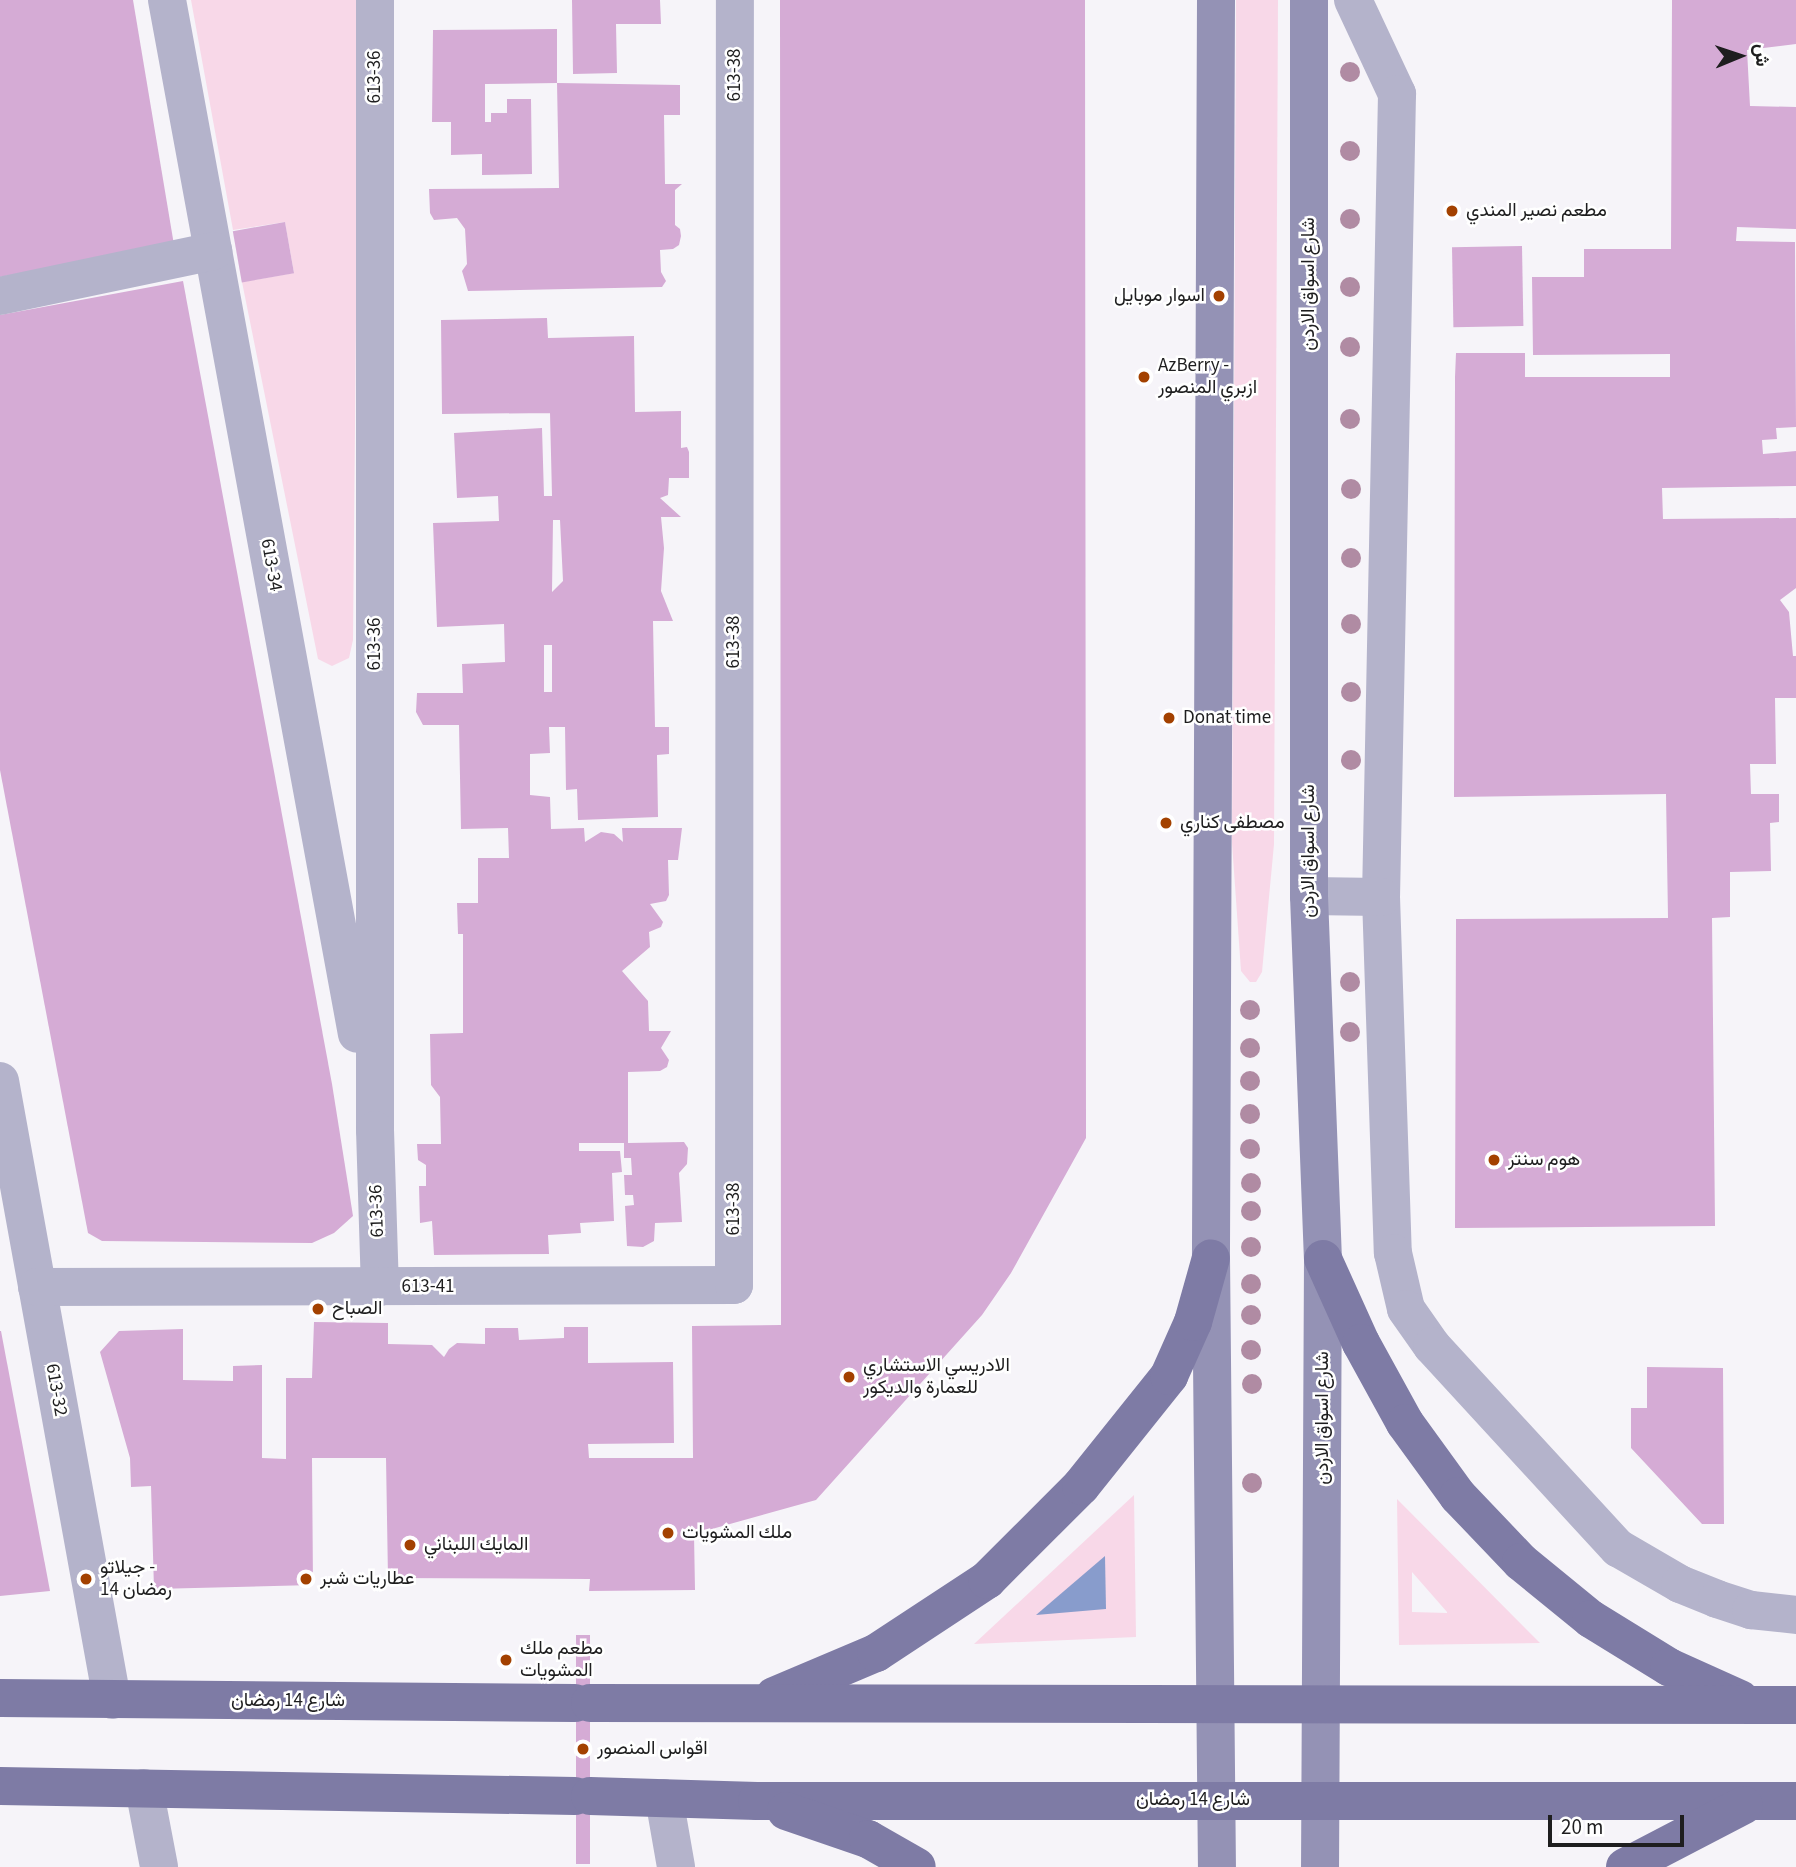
<!DOCTYPE html>
<html>
<head>
<meta charset="utf-8">
<style>
	body { margin:0 }
	#map { position:relative; width:1796px; height:1867px; overflow:hidden; background:#f6f4f9; font-family:"Source Sans 3",Vazirmatn,sans-serif }
	div>[style] { position:absolute }
	[style*='--x'] { left:calc(var(--x)*1px); top:calc(var(--y)*1px); width:calc(var(--w)*1px); rotate:calc(var(--a)*1deg) }
	.green>* { inset:0; background:#f8d8e8 }
	.water>* { inset:0; background:#889ccc }
	.building>* { inset:0; background:#d5abd5; transform-origin:0 0 }
	.street>* { height:38px; margin:-19px; padding:0 19px; transform-origin:19px; border-radius:19px; background:#b4b3cb }
	.secondary>* { height:38px; margin:-19px; padding:0 19px; transform-origin:19px; border-radius:19px; background:#9492b5 }
	.primary>* { height:38px; margin:-19px; padding:0 19px; transform-origin:19px; border-radius:19px; background:#7e7ba5 }
	.trees>* { width:20px; height:20px; margin:-10px; border-radius:50%; background:#b08ba3 }
	.dots>* { width:19px; height:19px; translate:-50% -50%; box-sizing:border-box; border:4px solid #fff; border-radius:50% }
	span { translate:-50% -50%; white-space:nowrap; text-align:center; line-height:1.15; -webkit-text-stroke:5px #fff; paint-order:stroke }
	.street-label { font-size:19px; color:#1e1e1f }
	.poi-label { font-size:19px; color:#1e1e1f }
	.left { translate:0 -50%; text-align:left }
	.right { translate:-100% -50%; text-align:right }
	.north { position:absolute; left:1705px; top:21px; width:70px; height:70px; -webkit-text-stroke:5px #fff; paint-order:stroke; rotate:88deg; font-size:19px; font-weight:700; line-height:28px; text-align:center; color:#1e1e1f }
	.north::after { content:''; display:block; margin:auto; width:24px; height:32px; background:#1e1e1f; clip-path:polygon(50% 0,100% 100%,50% 72%,0 100%) }
	.scale { position:absolute; left:1548px; top:1815px; width:136px; height:32px; box-sizing:border-box; border:4px solid #1e1e1f; border-top:0; padding-left:9px; font-size:21px; line-height:24px; white-space:nowrap; color:#1e1e1f; -webkit-text-stroke:5px #fff; paint-order:stroke }
</style>
</head>
<body>
<div id="map">
	<div class="green">
		<div style="clip-path:polygon(191px 0,359px 0,353px 640px,349px 658px,332px 666px,318px 659px,242px 282px,294px 273px,285px 222px,233px 230px)"></div>
		<div style="clip-path:polygon(1236px 0,1278px 0,1274px 844px,1262px 972px,1256px 982px,1250px 982px,1241px 971px,1232px 843px)"></div>
		<div style="clip-path:polygon(1134px 1495px,1136px 1637px,974px 1644px)"></div>
		<div style="clip-path:polygon(evenodd,1397px 1499px,1540px 1643px,1399px 1645px,1397px 1499px,1412px 1572px,1447px 1612px,1447px 1613px,1412px 1612px,1412px 1572px)"></div>
	</div>
	<div class="water">
		<div style="clip-path:polygon(1105px 1556px,1106px 1609px,1036px 1615px)"></div>
	</div>
	<div class="building">
		<div style="clip-path:polygon(0 0,133px 0,174px 245px,0 277px)"></div>
		<div style="clip-path:polygon(572px 0,660px 0,661px 24px,616px 24px,617px 73px,573px 74px)"></div>
		<div style="clip-path:polygon(780px 0,1085px 0,1086px 1138px,1011px 1273px,982px 1315px,816px 1500px,694px 1534px,695px 1590px,589px 1591px,590px 1579px,388px 1578px,386px 1458px,312px 1458px,313px 1585px,154px 1589px,151px 1486px,131px 1487px,130px 1458px,100px 1352px,119px 1331px,183px 1329px,183px 1380px,233px 1381px,233px 1366px,262px 1365px,262px 1458px,286px 1459px,286px 1378px,312px 1378px,314px 1322px,388px 1323px,388px 1344px,432px 1345px,444px 1357px,449px 1349px,457px 1343px,485px 1344px,485px 1328px,518px 1328px,519px 1340px,564px 1338px,564px 1327px,588px 1327px,588px 1363px,673px 1362px,674px 1443px,588px 1444px,589px 1458px,693px 1458px,692px 1326px,781px 1325px)"></div>
		<div style="clip-path:polygon(1672px 0,1796px 0,1796px 44px,1747px 50px,1750px 106px,1796px 107px,1796px 229px,1737px 227px,1736px 241px,1795px 242px,1796px 427px,1776px 428px,1777px 439px,1762px 440px,1763px 454px,1796px 451px,1796px 486px,1662px 488px,1663px 519px,1796px 518px,1796px 588px,1780px 600px,1789px 612px,1793px 656px,1796px 656px,1796px 698px,1775px 698px,1776px 764px,1750px 764px,1751px 794px,1779px 794px,1779px 822px,1770px 823px,1771px 871px,1730px 872px,1730px 917px,1712px 918px,1715px 1226px,1455px 1228px,1456px 919px,1668px 918px,1666px 794px,1454px 797px,1455px 377px,1456px 353px,1525px 353px,1525px 377px,1670px 377px,1670px 354px,1533px 355px,1532px 277px,1584px 277px,1584px 249px,1671px 249px)"></div>
		<div style="clip-path:polygon(557px 29px,557px 83px,680px 85px,680px 115px,664px 115px,665px 184px,682px 184px,675px 190px,675px 225px,680px 229px,681px 236px,679px 245px,673px 249px,660px 250px,661px 272px,666px 281px,662px 287px,468px 291px,462px 271px,467px 264px,465px 229px,457px 218px,434px 220px,430px 213px,429px 189px,559px 188px,557px 83px,485px 84px,485px 122px,491px 122px,491px 113px,507px 113px,507px 99px,531px 99px,532px 174px,482px 175px,482px 154px,451px 155px,451px 122px,432px 122px,433px 30px)"></div>
		<div style="left:285px;top:222px;width:52px;height:53px;rotate:80deg"></div>
		<div style="left:1522px;top:246px;width:80px;height:70px;rotate:89deg"></div>
		<div style="clip-path:polygon(183px 281px,332px 1084px,353px 1216px,334px 1233px,312px 1243px,102px 1241px,88px 1233px,0 770px,0 315px)"></div>
		<div style="clip-path:polygon(evenodd,547px 318px,548px 338px,634px 336px,635px 412px,681px 411px,681px 448px,687px 447px,689px 452px,689px 478px,669px 478px,668px 495px,660px 498px,681px 517px,661px 517px,664px 548px,661px 591px,673px 621px,653px 621px,655px 727px,669px 727px,669px 754px,657px 755px,658px 817px,578px 820px,577px 789px,566px 790px,565px 727px,549px 727px,550px 753px,530px 754px,530px 795px,550px 797px,551px 829px,584px 828px,585px 842px,601px 832px,614px 834px,623px 842px,622px 828px,682px 828px,678px 860px,668px 860px,669px 895px,666px 901px,650px 904px,663px 922px,661px 927px,649px 932px,650px 947px,622px 971px,648px 1001px,649px 1031px,671px 1031px,661px 1048px,669px 1060px,667px 1067px,660px 1071px,628px 1072px,628px 1143px,684px 1142px,688px 1148px,687px 1164px,679px 1173px,682px 1222px,655px 1223px,654px 1241px,643px 1247px,627px 1246px,625px 1206px,634px 1205px,633px 1195px,625px 1195px,624px 1175px,632px 1175px,631px 1158px,624px 1158px,624px 1143px,579px 1143px,579px 1151px,620px 1151px,622px 1172px,612px 1173px,614px 1221px,580px 1223px,581px 1233px,548px 1235px,549px 1254px,434px 1255px,432px 1221px,420px 1223px,419px 1186px,426px 1186px,426px 1165px,418px 1160px,417px 1144px,441px 1144px,440px 1097px,431px 1085px,430px 1034px,463px 1033px,463px 934px,458px 934px,457px 903px,478px 903px,478px 858px,509px 858px,508px 828px,461px 829px,459px 725px,423px 725px,416px 712px,417px 693px,463px 693px,462px 664px,505px 662px,504px 624px,437px 627px,433px 523px,499px 521px,498px 496px,457px 498px,454px 433px,542px 428px,544px 496px,552px 496px,550px 413px,442px 414px,441px 320px,547px 318px,553px 520px,560px 520px,563px 581px,552px 592px,553px 520px,547px 318px,544px 645px,552px 645px,552px 692px,544px 692px,544px 645px)"></div>
		<div style="clip-path:polygon(0 1331px,1px 1331px,50px 1591px,0 1596px)"></div>
		<div style="clip-path:polygon(1647px 1367px,1723px 1368px,1724px 1524px,1702px 1524px,1631px 1448px,1631px 1408px,1647px 1408px)"></div>
		<div style="left:576px;top:1635px;width:14px;height:229px"></div>
	</div>
	<div class="street">
		<div style="--x:167;--y:0;--w:1051;--a:79.59"></div>
		<div style="--x:375;--y:0;--w:1130;--a:90"></div>
		<div style="--x:375;--y:1130;--w:157;--a:88.2"></div>
		<div style="--x:1353;--y:0;--w:104;--a:64.9"></div>
		<div style="--x:1397;--y:94;--w:803;--a:91.14"></div>
		<div style="--x:1381;--y:897;--w:356;--a:88.1"></div>
		<div style="--x:1393;--y:1253;--w:57;--a:76.9"></div>
		<div style="--x:1406;--y:1309;--w:45;--a:54.9"></div>
		<div style="--x:1432;--y:1346;--w:275;--a:47.4"></div>
		<div style="--x:1618;--y:1548;--w:72;--a:30.1"></div>
		<div style="--x:1680;--y:1584;--w:40;--a:22"></div>
		<div style="--x:1717;--y:1599;--w:36;--a:18"></div>
		<div style="--x:1751;--y:1610;--w:45;--a:6.3"></div>
		<div style="--x:0;--y:296;--w:218;--a:-11.9"></div>
		<div style="--x:1309;--y:896;--w:72;--a:0.8"></div>
		<div style="--x:0;--y:1081;--w:629;--a:79.74"></div>
		<div style="--x:37;--y:1287;--w:697;--a:-0.16"></div>
		<div style="--x:734;--y:1285;--w:1285;--a:-89.96"></div>
		<div style="--x:144;--y:1788;--w:80;--a:79.2"></div>
		<div style="--x:664;--y:1798;--w:70;--a:80.1"></div>
	</div>
	<div class="secondary">
		<div style="--x:1216;--y:0;--w:1258;--a:90.23"></div>
		<div style="--x:1211;--y:1258;--w:609;--a:89.44"></div>
		<div style="--x:1309;--y:0;--w:896;--a:90"></div>
		<div style="--x:1309;--y:896;--w:363;--a:87.8"></div>
		<div style="--x:1323;--y:1259;--w:608;--a:90.28"></div>
	</div>
	<div class="primary">
		<div style="--x:1323;--y:1259;--w:92;--a:65.7"></div>
		<div style="--x:1361;--y:1343;--w:91;--a:61.2"></div>
		<div style="--x:1405;--y:1423;--w:90;--a:54"></div>
		<div style="--x:1458;--y:1496;--w:91;--a:46.3"></div>
		<div style="--x:1521;--y:1562;--w:90;--a:39.2"></div>
		<div style="--x:1591;--y:1619;--w:92;--a:31.6"></div>
		<div style="--x:1669;--y:1667;--w:78;--a:24.3"></div>
		<div style="--x:774;--y:1696;--w:111;--a:-22.9"></div>
		<div style="--x:876;--y:1653;--w:133;--a:-33.3"></div>
		<div style="--x:987;--y:1580;--w:133;--a:-45"></div>
		<div style="--x:1081;--y:1486;--w:141;--a:-51.3"></div>
		<div style="--x:1169;--y:1376;--w:59;--a:-66"></div>
		<div style="--x:1193;--y:1322;--w:66;--a:-74.3"></div>
		<div style="--x:0;--y:1698;--w:575;--a:0.5"></div>
		<div style="--x:590;--y:1703;--w:1206;--a:0.1"></div>
		<div style="--x:0;--y:1786;--w:575;--a:1"></div>
		<div style="--x:590;--y:1796;--w:167;--a:1.7"></div>
		<div style="--x:757;--y:1801;--w:1039;--a:0"></div>
		<div style="--x:786;--y:1811;--w:87;--a:18.9"></div>
		<div style="--x:868;--y:1839;--w:56;--a:29.7"></div>
		<div style="--x:1625;--y:1867;--w:134;--a:-27.5"></div>
	</div>
	<div class="trees">
		<div style="left:1350px;top:72px"></div>
		<div style="left:1350px;top:151px"></div>
		<div style="left:1350px;top:219px"></div>
		<div style="left:1350px;top:287px"></div>
		<div style="left:1350px;top:347px"></div>
		<div style="left:1350px;top:419px"></div>
		<div style="left:1351px;top:489px"></div>
		<div style="left:1351px;top:558px"></div>
		<div style="left:1351px;top:624px"></div>
		<div style="left:1351px;top:692px"></div>
		<div style="left:1351px;top:760px"></div>
		<div style="left:1350px;top:982px"></div>
		<div style="left:1250px;top:1010px"></div>
		<div style="left:1350px;top:1032px"></div>
		<div style="left:1250px;top:1048px"></div>
		<div style="left:1250px;top:1081px"></div>
		<div style="left:1250px;top:1114px"></div>
		<div style="left:1250px;top:1149px"></div>
		<div style="left:1251px;top:1183px"></div>
		<div style="left:1251px;top:1211px"></div>
		<div style="left:1251px;top:1247px"></div>
		<div style="left:1251px;top:1284px"></div>
		<div style="left:1251px;top:1315px"></div>
		<div style="left:1251px;top:1350px"></div>
		<div style="left:1252px;top:1384px"></div>
		<div style="left:1252px;top:1483px"></div>
	</div>
	<div class="dots">
		<div style="left:1452px;top:211px;background:#a34100"></div>
		<div style="left:1219px;top:296px;background:#a34100"></div>
		<div style="left:1144px;top:377px;background:#a34100"></div>
		<div style="left:1169px;top:718px;background:#a34100"></div>
		<div style="left:1166px;top:823px;background:#a34100"></div>
		<div style="left:1494px;top:1160px;background:#a34100"></div>
		<div style="left:318px;top:1309px;background:#a34100"></div>
		<div style="left:849px;top:1377px;background:#a34100"></div>
		<div style="left:668px;top:1533px;background:#a34100"></div>
		<div style="left:410px;top:1545px;background:#a34100"></div>
		<div style="left:86px;top:1579px;background:#a34100"></div>
		<div style="left:306px;top:1579px;background:#a34100"></div>
		<div style="left:506px;top:1660px;background:#a34100"></div>
		<div style="left:583px;top:1749px;background:#a34100"></div>
	</div>
	<div class="street-label">
		<span style="left:735px;top:75px;rotate:-90deg">613-38</span>
		<span style="left:375px;top:77px;rotate:-90deg">613-36</span>
		<span style="left:1309px;top:284px;rotate:-90deg">شارع اسواق الاردن</span>
		<span style="left:271px;top:565px;rotate:80deg">613-34</span>
		<span style="left:734px;top:642px;rotate:-90deg">613-38</span>
		<span style="left:375px;top:644px;rotate:-90deg">613-36</span>
		<span style="left:1309px;top:851px;rotate:-90deg">شارع اسواق الاردن</span>
		<span style="left:734px;top:1209px;rotate:-90deg">613-38</span>
		<span style="left:377px;top:1211px;rotate:-92deg">613-36</span>
		<span style="left:428px;top:1287px">613-41</span>
		<span style="left:56px;top:1390px;rotate:80deg">613-32</span>
		<span style="left:1323px;top:1418px;rotate:-90deg">شارع اسواق الاردن</span>
		<span style="left:288px;top:1701px">شارع 14 رمضان</span>
		<span style="left:1193px;top:1800px">شارع 14 رمضان</span>
	</div>
	<div class="poi-label">
		<span class="left" style="left:1466px;top:211px">مطعم نصير المندي</span>
		<span class="right" style="left:1205px;top:296px">اسوار موبايل</span>
		<span class="left" style="left:1158px;top:377px">AzBerry -<br>ازبري المنصور</span>
		<span class="left" style="left:1183px;top:718px">Donat time</span>
		<span class="left" style="left:1180px;top:823px">مصطفى كناري</span>
		<span class="left" style="left:1508px;top:1160px">هوم سنتر</span>
		<span class="left" style="left:332px;top:1309px">الصباح</span>
		<span class="left" style="left:863px;top:1377px">الادريسي الاستشاري<br>للعمارة والديكور</span>
		<span class="left" style="left:682px;top:1533px">ملك المشويات</span>
		<span class="left" style="left:424px;top:1545px">المايك اللبناني</span>
		<span class="left" style="left:100px;top:1579px">جيلاتو -<br>14 رمضان</span>
		<span class="left" style="left:320px;top:1579px">عطاريات شبر</span>
		<span class="left" style="left:520px;top:1660px">مطعم ملك<br>المشويات</span>
		<span class="left" style="left:597px;top:1749px">اقواس المنصور</span>
	</div>
	<div class="north">ش</div>
	<div class="scale">20 m</div>
</div>
</body>
</html>
